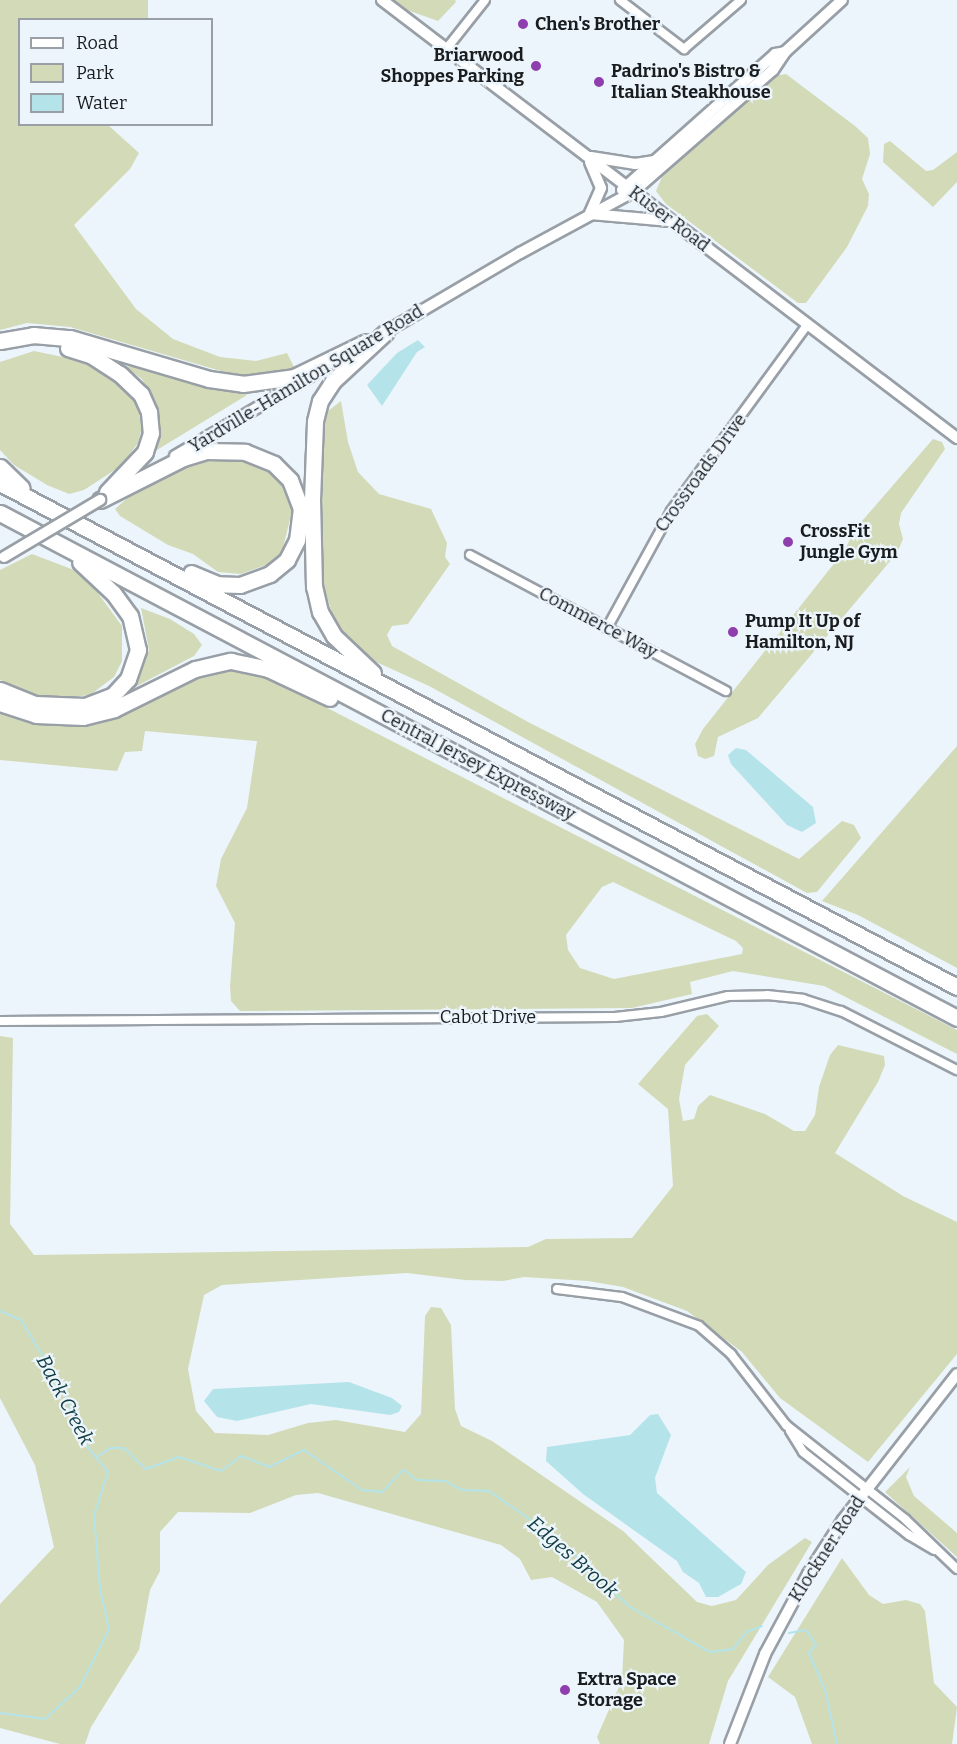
<!DOCTYPE html>
<html>
<head>
<meta charset="utf-8">
<style>
	body { margin:0 }
	#map { position:relative; width:957px; height:1744px; overflow:hidden; background:#edf5fc; font-family:Bitter,serif }
	div>[style] { position:absolute }
	[style*='--x'] { left:calc(var(--x)*1px); top:calc(var(--y)*1px); width:calc(var(--w)*1px); rotate:calc(var(--a)*1deg) }
	.green>* { inset:0; background:#d3dab8 }
	.water>* { inset:0; background:#b4e4e9 }
	.stream>* { height:2px; margin:-1px; padding:0 1px; transform-origin:1px; border-radius:1px; background:#b4e4e9 }
	.roads { filter:drop-shadow(2px 0 #989fa6) drop-shadow(-2px 0 #989fa6) drop-shadow(0 2px #989fa6) drop-shadow(0 -2px #989fa6) }
	.minor>* { height:8px; margin:-4px; padding:0 4px; transform-origin:4px; border-radius:4px; background:#fff }
	.tertiary>* { height:10px; margin:-5px; padding:0 5px; transform-origin:5px; border-radius:5px; background:#fff }
	.secondary>* { height:10px; margin:-5px; padding:0 5px; transform-origin:5px; border-radius:5px; background:#fff }
	.motorway>* { height:15px; margin:-7.5px; padding:0 7.5px; transform-origin:7.5px; border-radius:7.5px; background:#fff }
	.bridges { filter:drop-shadow(2px 0 #989fa6) drop-shadow(-2px 0 #989fa6) drop-shadow(0 2px #989fa6) drop-shadow(0 -2px #989fa6) }
	.tertiary-bridge>* { height:10px; margin:-5px; padding:0 5px; transform-origin:5px; border-radius:5px; background:#fff }
	.dots>* { width:16px; height:16px; translate:-50% -50%; box-sizing:border-box; border:3px solid #edf5fc; border-radius:50% }
	span { translate:-50% -50%; white-space:nowrap; text-align:center; line-height:1.15; -webkit-text-stroke:4.5px #edf5fc; paint-order:stroke }
	.poi-label { font-size:18px; color:#1a1d1f; font-weight:700 }
	.left { translate:0 -50%; text-align:left }
	.right { translate:-100% -50%; text-align:right }
	.street-label { font-size:18px; color:#1a1d1f }
	.water-label { font-size:20px; color:#0f3c40; font-style:italic }
	.legend { position:absolute; left:18px; top:18px; width:195px; height:108px; box-sizing:border-box; background:#edf5fc; border:2px solid #999fa4; margin:0; padding:8px 10px; list-style:none; font-size:18px; color:#1a1d1f }
	.legend li { display:flex; align-items:center; gap:12px; height:30px }
	.legend b { width:30px; border:2px solid #999fa4 }
</style>
</head>
<body>
<div id="map">
	<div class="green">
		<div style="clip-path:polygon(0 0,148px 0,148px 19px,20px 20px,20px 124px,108px 125px,139px 153px,130px 169px,74px 225px,136px 309px,173px 339px,220px 357px,256px 361px,287px 353px,295px 369px,238px 376px,70px 327px,27px 323px,0 330px)"></div>
		<div style="clip-path:polygon(393px 0,455px 0,456px 2px,438px 21px,407px 10px)"></div>
		<div style="clip-path:polygon(786px 74px,855px 126px,868px 138px,870px 154px,862px 179px,869px 194px,868px 206px,847px 247px,806px 303px,798px 303px,666px 204px,656px 191px,662px 177px,762px 87px,775px 76px)"></div>
		<div style="clip-path:polygon(890px 141px,926px 171px,933px 170px,957px 152px,957px 182px,933px 207px,883px 162px,884px 144px)"></div>
		<div style="clip-path:polygon(34px 351px,87px 362px,119px 381px,137px 404px,142px 427px,138px 443px,121px 466px,84px 490px,69px 494px,47px 485px,14px 465px,0 450px,0 362px)"></div>
		<div style="clip-path:polygon(130px 365px,244px 391px,247px 395px,152px 453px,159px 425px,155px 402px,142px 379px,127px 368px)"></div>
		<div style="clip-path:polygon(341px 401px,348px 442px,358px 472px,379px 494px,431px 509px,447px 543px,445px 557px,450px 564px,408px 624px,392px 626px,387px 635px,392px 646px,528px 722px,799px 859px,842px 821px,854px 825px,861px 838px,817px 892px,807px 893px,429px 686px,374px 661px,335px 623px,324px 588px,318px 524px,322px 437px,328px 411px)"></div>
		<div style="clip-path:polygon(933px 439px,942px 442px,945px 449px,901px 513px,899px 524px,903px 539px,897px 553px,758px 718px,718px 737px,714px 756px,705px 759px,698px 756px,695px 744px,703px 729px,844px 551px,856px 528px)"></div>
		<div style="clip-path:polygon(218px 455px,264px 463px,278px 477px,292px 511px,282px 552px,266px 565px,241px 574px,218px 572px,193px 554px,168px 545px,120px 516px,115px 509px,133px 493px,194px 459px)"></div>
		<div style="clip-path:polygon(32px 554px,74px 570px,92px 585px,122px 626px,122px 661px,114px 677px,90px 695px,62px 698px,34px 695px,0 680px,0 570px)"></div>
		<div style="clip-path:polygon(141px 608px,170px 619px,194px 634px,202px 645px,194px 656px,133px 688px,149px 650px)"></div>
		<div style="clip-path:polygon(evenodd,251px 669px,957px 1030px,957px 1054px,824px 986px,733px 971px,690px 982px,692px 994px,632px 1008px,240px 1011px,231px 1001px,230px 986px,235px 923px,216px 886px,221px 859px,247px 808px,257px 741px,145px 731px,142px 751px,125px 752px,117px 771px,0 760px,0 707px,58px 724px,90px 722px,205px 671px,251px 669px,613px 882px,736px 941px,743px 948px,742px 954px,614px 979px,580px 968px,568px 950px,566px 935px,602px 887px,613px 882px)"></div>
		<div style="clip-path:polygon(957px 746px,957px 968px,858px 915px,822px 901px)"></div>
		<div style="clip-path:polygon(707px 1014px,719px 1026px,685px 1065px,679px 1099px,683px 1121px,694px 1119px,698px 1106px,710px 1095px,765px 1114px,794px 1131px,805px 1131px,815px 1115px,819px 1087px,830px 1055px,838px 1045px,884px 1056px,885px 1065px,878px 1082px,835px 1153px,903px 1196px,957px 1222px,957px 1354px,868px 1462px,780px 1398px,742px 1352px,687px 1311px,623px 1287px,588px 1281px,524px 1277px,503px 1281px,465px 1280px,407px 1273px,222px 1285px,204px 1295px,188px 1369px,196px 1411px,215px 1433px,268px 1435px,308px 1423px,336px 1420px,405px 1432px,421px 1414px,425px 1316px,431px 1307px,441px 1308px,451px 1325px,455px 1409px,461px 1426px,492px 1441px,623px 1531px,697px 1602px,712px 1606px,736px 1600px,768px 1565px,805px 1538px,812px 1542px,728px 1681px,709px 1744px,600px 1744px,597px 1737px,622px 1680px,624px 1640px,597px 1602px,552px 1577px,531px 1580px,520px 1559px,501px 1545px,318px 1493px,296px 1495px,250px 1513px,178px 1512px,160px 1532px,160px 1571px,150px 1590px,139px 1650px,91px 1727px,85px 1744px,60px 1744px,0 1728px,0 1604px,54px 1547px,35px 1465px,0 1398px,0 1036px,13px 1038px,10px 1224px,34px 1255px,528px 1247px,546px 1239px,632px 1238px,673px 1186px,668px 1109px,638px 1084px,697px 1016px)"></div>
		<div style="clip-path:polygon(910px 1467px,906px 1477px,914px 1496px,957px 1533px,957px 1557px,885px 1492px)"></div>
		<div style="clip-path:polygon(842px 1558px,869px 1595px,883px 1604px,906px 1600px,920px 1604px,925px 1611px,934px 1683px,957px 1707px,952px 1744px,812px 1744px,795px 1697px,768px 1677px)"></div>
	</div>
	<div class="water">
		<div style="clip-path:polygon(418px 340px,425px 347px,417px 352px,382px 406px,367px 385px,397px 353px)"></div>
		<div style="clip-path:polygon(736px 748px,746px 750px,813px 807px,816px 823px,802px 832px,787px 825px,731px 764px,728px 755px)"></div>
		<div style="clip-path:polygon(349px 1382px,392px 1398px,402px 1406px,399px 1412px,390px 1415px,311px 1404px,237px 1421px,217px 1417px,204px 1401px,213px 1389px)"></div>
		<div style="clip-path:polygon(658px 1414px,671px 1435px,655px 1478px,657px 1493px,746px 1572px,741px 1584px,718px 1597px,706px 1597px,699px 1583px,683px 1572px,677px 1561px,583px 1494px,546px 1461px,547px 1447px,630px 1435px,650px 1415px)"></div>
	</div>
	<div class="stream">
		<div style="--x:0;--y:1311;--w:23;--a:23"></div>
		<div style="--x:21;--y:1320;--w:76;--a:59"></div>
		<div style="--x:60;--y:1385;--w:65;--a:66.6"></div>
		<div style="--x:86;--y:1445;--w:35;--a:51"></div>
		<div style="--x:108;--y:1472;--w:45;--a:108"></div>
		<div style="--x:94;--y:1515;--w:74;--a:85.4"></div>
		<div style="--x:100;--y:1589;--w:41;--a:77.3"></div>
		<div style="--x:109;--y:1629;--w:65;--a:116.6"></div>
		<div style="--x:80;--y:1687;--w:47;--a:137.6"></div>
		<div style="--x:45;--y:1719;--w:45;--a:-172.4"></div>
		<div style="--x:98;--y:1456;--w:15;--a:-32"></div>
		<div style="--x:111;--y:1448;--w:13;--a:0"></div>
		<div style="--x:124;--y:1448;--w:30;--a:44"></div>
		<div style="--x:146;--y:1469;--w:35;--a:-20"></div>
		<div style="--x:179;--y:1457;--w:44;--a:18.4"></div>
		<div style="--x:221;--y:1471;--w:25;--a:-37"></div>
		<div style="--x:241;--y:1456;--w:30;--a:21"></div>
		<div style="--x:269;--y:1467;--w:39;--a:-26"></div>
		<div style="--x:304;--y:1450;--w:70;--a:34.6"></div>
		<div style="--x:362;--y:1490;--w:20;--a:6"></div>
		<div style="--x:382;--y:1492;--w:30;--a:-46"></div>
		<div style="--x:403;--y:1470;--w:17;--a:36"></div>
		<div style="--x:417;--y:1480;--w:28;--a:2"></div>
		<div style="--x:445;--y:1481;--w:18;--a:29"></div>
		<div style="--x:461;--y:1490;--w:28;--a:2"></div>
		<div style="--x:489;--y:1491;--w:79;--a:34.7"></div>
		<div style="--x:554;--y:1536;--w:104;--a:43.1"></div>
		<div style="--x:630;--y:1607;--w:92;--a:29.4"></div>
		<div style="--x:710;--y:1652;--w:23;--a:-7"></div>
		<div style="--x:733;--y:1649;--w:22;--a:-51"></div>
		<div style="--x:747;--y:1632;--w:16;--a:-22"></div>
		<div style="--x:789;--y:1633;--w:17;--a:-10"></div>
		<div style="--x:806;--y:1630;--w:18;--a:56"></div>
		<div style="--x:816;--y:1645;--w:11;--a:131"></div>
		<div style="--x:809;--y:1653;--w:40;--a:66.6"></div>
		<div style="--x:825;--y:1690;--w:55;--a:77.5"></div>
	</div>
	<div class="roads">
		<div class="minor">
			<div style="--x:620;--y:0;--w:81;--a:37.4"></div>
			<div style="--x:684;--y:49;--w:75;--a:-40.7"></div>
			<div style="--x:447;--y:48;--w:61;--a:-51.6"></div>
			<div style="--x:470;--y:555;--w:290;--a:28"></div>
			<div style="--x:607;--y:628;--w:133;--a:-61.3"></div>
			<div style="--x:671;--y:511;--w:230;--a:-53.8"></div>
			<div style="--x:0;--y:1021;--w:615;--a:-0.37"></div>
			<div style="--x:615;--y:1017;--w:46;--a:-6.2"></div>
			<div style="--x:661;--y:1012;--w:69;--a:-13.4"></div>
			<div style="--x:728;--y:996;--w:39;--a:-1"></div>
			<div style="--x:767;--y:995;--w:36;--a:6"></div>
			<div style="--x:803;--y:999;--w:40;--a:18"></div>
			<div style="--x:841;--y:1011;--w:130;--a:27"></div>
			<div style="--x:557;--y:1289;--w:65;--a:7"></div>
			<div style="--x:622;--y:1297;--w:82;--a:20.6"></div>
			<div style="--x:699;--y:1326;--w:43;--a:41.2"></div>
			<div style="--x:731;--y:1354;--w:90;--a:52.2"></div>
			<div style="--x:786;--y:1425;--w:152;--a:38.3"></div>
			<div style="--x:905;--y:1519;--w:72;--a:43.9"></div>
			<div style="--x:790;--y:1431;--w:25;--a:58"></div>
			<div style="--x:803;--y:1452;--w:135;--a:38.1"></div>
			<div style="--x:909;--y:1535;--w:29;--a:31"></div>
		</div>
		<div class="tertiary">
			<div style="--x:382;--y:0;--w:723;--a:37.3"></div>
			<div style="--x:591;--y:157;--w:45;--a:9"></div>
			<div style="--x:635;--y:164;--w:18;--a:-9"></div>
			<div style="--x:622;--y:190;--w:205;--a:-41.6"></div>
			<div style="--x:775;--y:54;--w:10;--a:-11"></div>
			<div style="--x:590;--y:213;--w:27;--a:-66"></div>
			<div style="--x:601;--y:188;--w:28;--a:-113"></div>
			<div style="--x:590;--y:214;--w:80;--a:5"></div>
			<div style="--x:382;--y:334;--w:160;--a:-30.4"></div>
			<div style="--x:520;--y:253;--w:128;--a:-28.4"></div>
			<div style="--x:633;--y:192;--w:186;--a:-41.1"></div>
			<div style="--x:773;--y:70;--w:22;--a:-56"></div>
			<div style="--x:785;--y:52;--w:77;--a:-42.4"></div>
			<div style="--x:175;--y:456;--w:161;--a:-30.5"></div>
		</div>
		<div class="secondary">
			<div style="--x:730;--y:1744;--w:97;--a:-68.7"></div>
			<div style="--x:765;--y:1654;--w:91;--a:-61.7"></div>
			<div style="--x:808;--y:1574;--w:64;--a:-57.1"></div>
			<div style="--x:843;--y:1520;--w:185;--a:-52"></div>
		</div>
		<div class="motorway">
			<div style="--x:0;--y:341;--w:34;--a:-10"></div>
			<div style="--x:33;--y:335;--w:37;--a:5"></div>
			<div style="--x:70;--y:338;--w:145;--a:16.4"></div>
			<div style="--x:209;--y:379;--w:34;--a:8"></div>
			<div style="--x:243;--y:384;--w:51;--a:-7.8"></div>
			<div style="--x:294;--y:377;--w:80;--a:-25.9"></div>
			<div style="--x:68;--y:348;--w:25;--a:18"></div>
			<div style="--x:92;--y:356;--w:33;--a:33"></div>
			<div style="--x:120;--y:374;--w:29;--a:44"></div>
			<div style="--x:141;--y:394;--w:20;--a:66"></div>
			<div style="--x:149;--y:412;--w:21;--a:85"></div>
			<div style="--x:151;--y:433;--w:20;--a:108"></div>
			<div style="--x:145;--y:452;--w:55;--a:133.5"></div>
			<div style="--x:0;--y:467;--w:30;--a:44"></div>
			<div style="--x:0;--y:483;--w:1082;--a:27.77"></div>
			<div style="--x:100;--y:500;--w:93;--a:-26.8"></div>
			<div style="--x:183;--y:458;--w:24;--a:-17"></div>
			<div style="--x:206;--y:451;--w:39;--a:1"></div>
			<div style="--x:245;--y:452;--w:31;--a:22"></div>
			<div style="--x:274;--y:464;--w:23;--a:45"></div>
			<div style="--x:290;--y:480;--w:30;--a:69"></div>
			<div style="--x:301;--y:508;--w:32;--a:97"></div>
			<div style="--x:297;--y:540;--w:22;--a:117"></div>
			<div style="--x:287;--y:560;--w:22;--a:141"></div>
			<div style="--x:270;--y:574;--w:32;--a:160"></div>
			<div style="--x:240;--y:585;--w:23;--a:-178"></div>
			<div style="--x:217;--y:584;--w:28;--a:-157"></div>
			<div style="--x:0;--y:513;--w:1082;--a:27.82"></div>
			<div style="--x:373;--y:673;--w:54;--a:-136.5"></div>
			<div style="--x:334;--y:636;--w:28;--a:-120"></div>
			<div style="--x:320;--y:612;--w:26;--a:-103"></div>
			<div style="--x:314;--y:587;--w:87;--a:-91.3"></div>
			<div style="--x:312;--y:500;--w:79;--a:-87.8"></div>
			<div style="--x:315;--y:421;--w:21;--a:-76"></div>
			<div style="--x:320;--y:401;--w:24;--a:-57"></div>
			<div style="--x:333;--y:381;--w:72;--a:-42.8"></div>
			<div style="--x:0;--y:690;--w:38;--a:22"></div>
			<div style="--x:35;--y:704;--w:50;--a:2.3"></div>
			<div style="--x:85;--y:706;--w:30;--a:-21"></div>
			<div style="--x:113;--y:695;--w:22;--a:-47"></div>
			<div style="--x:128;--y:679;--w:31;--a:-71"></div>
			<div style="--x:138;--y:650;--w:35;--a:-103"></div>
			<div style="--x:130;--y:616;--w:29;--a:-126"></div>
			<div style="--x:113;--y:593;--w:45;--a:-136.8"></div>
			<div style="--x:0;--y:703;--w:38;--a:18"></div>
			<div style="--x:36;--y:715;--w:47;--a:2.4"></div>
			<div style="--x:83;--y:717;--w:32;--a:-14"></div>
			<div style="--x:114;--y:709;--w:90;--a:-26.3"></div>
			<div style="--x:195;--y:669;--w:37;--a:-13"></div>
			<div style="--x:231;--y:661;--w:38;--a:12"></div>
			<div style="--x:268;--y:669;--w:68;--a:25.1"></div>
		</div>
	</div>
	<div class="bridges">
		<div class="tertiary-bridge">
			<div style="--x:4;--y:557;--w:112;--a:-30.7"></div>
		</div>
	</div>
	<div class="dots">
		<div style="left:523px;top:24px;background:#8e3ead"></div>
		<div style="left:536px;top:66px;background:#8e3ead"></div>
		<div style="left:599px;top:82px;background:#8e3ead"></div>
		<div style="left:788px;top:542px;background:#8e3ead"></div>
		<div style="left:733px;top:632px;background:#8e3ead"></div>
		<div style="left:565px;top:1690px;background:#8e3ead"></div>
	</div>
	<div class="poi-label">
		<span class="left" style="left:535px;top:24px">Chen's Brother</span>
		<span class="right" style="left:524px;top:66px">Briarwood<br>Shoppes Parking</span>
		<span class="left" style="left:611px;top:82px">Padrino's Bistro &amp;<br>Italian Steakhouse</span>
		<span class="left" style="left:800px;top:542px">CrossFit<br>Jungle Gym</span>
		<span class="left" style="left:745px;top:632px">Pump It Up of<br>Hamilton, NJ</span>
		<span class="left" style="left:577px;top:1690px">Extra Space<br>Storage</span>
	</div>
	<div class="street-label">
		<span style="left:669px;top:219px;rotate:37deg">Kuser Road</span>
		<span style="left:306px;top:379px;rotate:-31deg">Yardville-Hamilton Square Road</span>
		<span style="left:701px;top:473px;rotate:-54deg">Crossroads Drive</span>
		<span style="left:598px;top:623px;rotate:28deg">Commerce Way</span>
		<span style="left:478px;top:765px;rotate:28deg">Central Jersey Expressway</span>
		<span style="left:488px;top:1017px">Cabot Drive</span>
		<span style="left:827px;top:1549px;rotate:-57deg">Klockner Road</span>
	</div>
	<div class="water-label">
		<span style="left:65px;top:1400px;rotate:62deg">Back Creek</span>
		<span style="left:573px;top:1557px;rotate:41deg">Edges Brook</span>
	</div>
	<ul class="legend">
	<li><b style="height:8px;background:#fff"></b>Road</li>
	<li><b style="height:16px;background:#d3dab8"></b>Park</li>
	<li><b style="height:16px;background:#b4e4e9"></b>Water</li>
	</ul>
</div>
</body>
</html>
